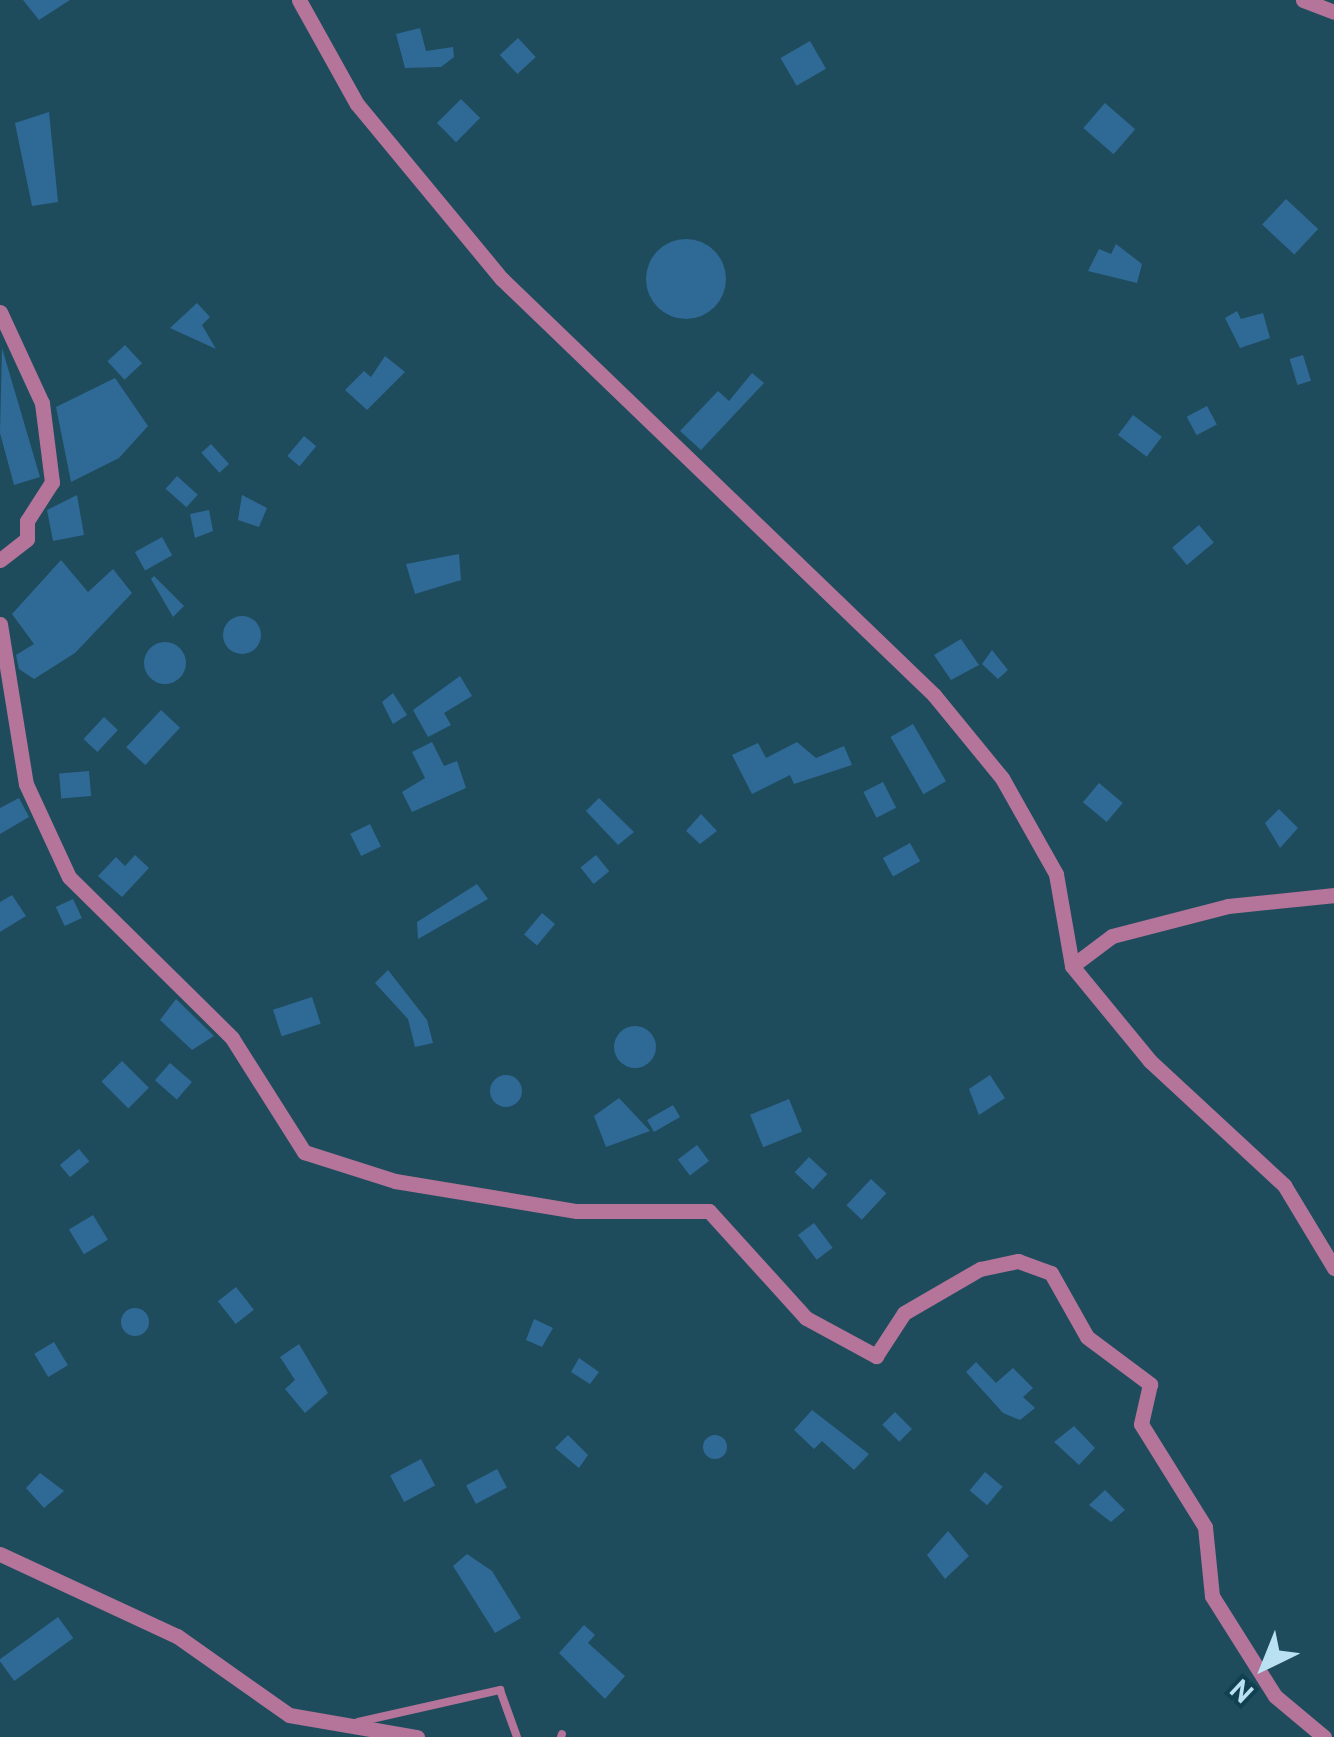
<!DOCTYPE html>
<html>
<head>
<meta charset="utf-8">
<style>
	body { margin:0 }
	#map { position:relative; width:1334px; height:1737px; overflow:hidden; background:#1e4c5c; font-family:Overpass,sans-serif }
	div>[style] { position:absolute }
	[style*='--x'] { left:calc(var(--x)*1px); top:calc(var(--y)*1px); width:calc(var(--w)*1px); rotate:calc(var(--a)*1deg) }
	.building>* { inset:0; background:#2f6996; transform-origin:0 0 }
	.round { border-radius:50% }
	.service>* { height:8px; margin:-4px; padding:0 4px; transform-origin:4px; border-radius:4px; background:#b57499 }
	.minor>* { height:15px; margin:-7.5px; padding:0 7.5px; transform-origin:7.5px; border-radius:7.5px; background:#b57499 }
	span { translate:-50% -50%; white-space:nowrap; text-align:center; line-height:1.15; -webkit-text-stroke:8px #114151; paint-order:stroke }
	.north { position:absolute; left:1214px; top:1617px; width:100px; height:100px; -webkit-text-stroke:8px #114151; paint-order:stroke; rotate:223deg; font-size:28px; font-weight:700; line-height:40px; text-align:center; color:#bae1f2 }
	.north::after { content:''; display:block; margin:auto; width:35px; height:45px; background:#bae1f2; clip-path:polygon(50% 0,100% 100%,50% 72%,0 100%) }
</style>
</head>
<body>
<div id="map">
	<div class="building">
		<div style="clip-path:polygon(23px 0,70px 0,39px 20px)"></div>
		<div style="clip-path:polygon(420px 28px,426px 51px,453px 47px,454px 57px,441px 67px,405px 68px,396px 34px)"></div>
		<div style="left:518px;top:38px;width:26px;height:25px;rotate:47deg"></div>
		<div style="left:810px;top:41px;width:32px;height:34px;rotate:60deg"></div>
		<div style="left:461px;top:99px;width:27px;height:34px;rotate:45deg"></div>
		<div style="left:1105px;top:103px;width:40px;height:33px;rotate:41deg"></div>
		<div style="clip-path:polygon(49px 112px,58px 202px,32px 206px,15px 123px)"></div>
		<div style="left:1286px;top:199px;width:44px;height:35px;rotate:43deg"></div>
		<div class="round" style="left:646px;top:239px;width:80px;height:80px"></div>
		<div style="clip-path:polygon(1116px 244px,1142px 264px,1137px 283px,1088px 271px,1099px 249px,1111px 254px)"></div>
		<div style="clip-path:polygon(197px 303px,210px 317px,202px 325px,216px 349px,170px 328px)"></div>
		<div style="clip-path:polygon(1237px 311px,1241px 319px,1263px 313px,1270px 338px,1240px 348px,1225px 318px)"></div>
		<div style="left:125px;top:345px;width:25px;height:24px;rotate:47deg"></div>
		<div style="clip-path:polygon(2px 348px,40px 477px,14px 485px,0 433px)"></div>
		<div style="left:1303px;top:355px;width:27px;height:14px;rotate:73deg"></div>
		<div style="clip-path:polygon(385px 356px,405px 372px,367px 410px,345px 390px,364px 371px,371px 377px)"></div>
		<div style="clip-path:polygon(752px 373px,764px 383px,701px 450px,680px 431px,718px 391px,729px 401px)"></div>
		<div style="clip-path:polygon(115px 378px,148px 426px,119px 458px,71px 482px,56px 407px)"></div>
		<div style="left:1207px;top:406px;width:21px;height:23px;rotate:62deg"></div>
		<div style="left:1133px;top:415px;width:36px;height:25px;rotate:37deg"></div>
		<div style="left:304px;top:436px;width:16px;height:26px;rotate:40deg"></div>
		<div style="left:211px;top:444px;width:27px;height:13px;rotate:48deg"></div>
		<div style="left:177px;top:476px;width:28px;height:17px;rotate:42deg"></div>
		<div style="clip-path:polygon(77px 495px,84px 535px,53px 541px,47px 510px)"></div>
		<div style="clip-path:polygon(242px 495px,267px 508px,259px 527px,238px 520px)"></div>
		<div style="clip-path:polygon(209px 510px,213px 531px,195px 538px,190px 514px)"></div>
		<div style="left:1199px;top:525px;width:23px;height:35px;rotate:50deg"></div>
		<div style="left:162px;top:537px;width:21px;height:31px;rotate:61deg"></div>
		<div style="clip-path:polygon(459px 554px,461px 580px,415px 594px,406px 564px)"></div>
		<div style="clip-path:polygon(61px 560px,88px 592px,113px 569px,132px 593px,75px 653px,34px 679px,19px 669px,16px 655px,34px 644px,12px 614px)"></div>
		<div style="clip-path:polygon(154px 576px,184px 606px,173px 617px,151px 579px)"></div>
		<div class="round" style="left:223px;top:616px;width:38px;height:38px"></div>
		<div style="clip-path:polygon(961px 639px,979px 665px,951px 680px,934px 655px)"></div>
		<div class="round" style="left:144px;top:642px;width:42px;height:42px"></div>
		<div style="clip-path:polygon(992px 650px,1008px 670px,998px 679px,982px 664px)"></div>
		<div style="clip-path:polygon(460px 676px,472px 696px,444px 713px,451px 725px,428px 737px,413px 710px)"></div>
		<div style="clip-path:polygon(393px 693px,407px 715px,393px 724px,382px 702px)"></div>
		<div style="left:161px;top:710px;width:26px;height:51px;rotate:43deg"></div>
		<div style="left:104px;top:717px;width:19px;height:30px;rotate:43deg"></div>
		<div style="left:913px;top:724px;width:66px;height:26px;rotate:60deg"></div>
		<div style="clip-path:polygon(432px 742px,444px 766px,457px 761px,466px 788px,412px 812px,402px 792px,425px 778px,412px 752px)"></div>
		<div style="clip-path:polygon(797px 742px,816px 758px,844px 746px,852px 765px,794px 784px,790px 775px,752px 794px,732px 755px,758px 743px,766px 758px)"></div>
		<div style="left:89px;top:771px;width:25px;height:30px;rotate:85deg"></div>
		<div style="left:883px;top:782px;width:29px;height:22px;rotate:63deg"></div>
		<div style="left:1099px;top:783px;width:31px;height:25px;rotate:40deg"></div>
		<div style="clip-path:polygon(19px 798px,29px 817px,0 834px,0 808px)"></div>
		<div style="clip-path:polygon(599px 798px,634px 832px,618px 845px,586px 811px)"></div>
		<div style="clip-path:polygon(1279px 809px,1298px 828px,1280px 848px,1265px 823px)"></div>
		<div style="clip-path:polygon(701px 814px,717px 831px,700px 844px,686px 831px)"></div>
		<div style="left:370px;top:824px;width:25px;height:22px;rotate:64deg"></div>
		<div style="left:910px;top:843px;width:21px;height:31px;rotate:61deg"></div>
		<div style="clip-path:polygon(135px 855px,149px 868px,122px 897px,98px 876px,116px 857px,125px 866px)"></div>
		<div style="left:596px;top:855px;width:21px;height:20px;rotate:51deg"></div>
		<div style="clip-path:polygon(477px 884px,488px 899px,418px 939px,417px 922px)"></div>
		<div style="clip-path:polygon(12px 895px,26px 916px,0 932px,0 902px)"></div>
		<div style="left:73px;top:899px;width:21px;height:19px;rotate:65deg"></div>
		<div style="left:542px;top:913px;width:17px;height:28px;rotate:40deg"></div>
		<div style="clip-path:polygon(388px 970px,427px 1020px,433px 1043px,415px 1047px,408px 1019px,375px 983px)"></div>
		<div style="left:312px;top:997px;width:28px;height:41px;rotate:72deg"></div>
		<div style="clip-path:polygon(176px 999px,214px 1036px,192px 1050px,160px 1020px)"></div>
		<div class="round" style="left:614px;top:1026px;width:42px;height:42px"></div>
		<div style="left:122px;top:1061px;width:38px;height:29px;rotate:45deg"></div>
		<div style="left:170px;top:1063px;width:29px;height:23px;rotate:41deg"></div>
		<div style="clip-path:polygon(990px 1075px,1005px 1098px,979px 1115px,969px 1089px)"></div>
		<div class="round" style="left:490px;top:1075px;width:32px;height:32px"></div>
		<div style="clip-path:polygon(619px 1098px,650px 1131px,606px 1147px,594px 1116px)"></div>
		<div style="left:789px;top:1099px;width:35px;height:42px;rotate:68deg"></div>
		<div style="left:673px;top:1105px;width:14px;height:30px;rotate:60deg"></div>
		<div style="left:697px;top:1145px;width:20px;height:24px;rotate:53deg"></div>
		<div style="left:79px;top:1149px;width:16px;height:25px;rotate:50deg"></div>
		<div style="left:809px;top:1157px;width:25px;height:21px;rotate:43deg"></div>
		<div style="left:871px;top:1179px;width:21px;height:36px;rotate:43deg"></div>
		<div style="left:93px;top:1215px;width:29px;height:28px;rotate:59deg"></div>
		<div style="left:814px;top:1223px;width:31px;height:20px;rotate:53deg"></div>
		<div style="left:236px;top:1287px;width:29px;height:23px;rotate:52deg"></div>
		<div class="round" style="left:121px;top:1308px;width:28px;height:28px"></div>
		<div style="clip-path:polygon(534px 1319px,553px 1328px,542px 1347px,526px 1340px)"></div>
		<div style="left:54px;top:1342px;width:27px;height:23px;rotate:59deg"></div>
		<div style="clip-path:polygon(299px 1344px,328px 1393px,305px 1413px,285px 1389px,295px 1380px,280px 1357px)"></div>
		<div style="clip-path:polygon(579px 1358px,599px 1372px,590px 1384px,571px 1372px)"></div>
		<div style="clip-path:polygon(976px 1362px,996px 1383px,1013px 1368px,1033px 1388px,1023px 1397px,1035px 1408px,1020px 1420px,1003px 1413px,966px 1372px)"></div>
		<div style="clip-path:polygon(812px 1410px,869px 1454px,854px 1470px,822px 1441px,814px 1449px,794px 1430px)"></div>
		<div style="left:895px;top:1412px;width:24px;height:18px;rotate:45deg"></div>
		<div style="clip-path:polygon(1074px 1426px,1095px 1448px,1079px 1465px,1054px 1442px)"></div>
		<div style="clip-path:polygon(568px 1435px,588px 1455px,579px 1468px,555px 1448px)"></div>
		<div class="round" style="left:703px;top:1435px;width:24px;height:24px"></div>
		<div style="left:421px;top:1459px;width:30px;height:35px;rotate:62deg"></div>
		<div style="left:497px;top:1469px;width:21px;height:35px;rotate:62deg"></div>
		<div style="left:985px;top:1472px;width:23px;height:24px;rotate:40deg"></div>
		<div style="clip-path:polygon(40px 1473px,64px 1491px,44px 1508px,26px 1488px)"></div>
		<div style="clip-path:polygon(1105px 1490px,1125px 1510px,1111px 1522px,1089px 1505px)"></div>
		<div style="clip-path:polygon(948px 1531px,969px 1556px,945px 1579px,927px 1555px)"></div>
		<div style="clip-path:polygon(467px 1554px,492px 1571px,521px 1618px,495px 1633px,453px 1566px)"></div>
		<div style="left:58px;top:1617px;width:26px;height:73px;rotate:54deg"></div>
		<div style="clip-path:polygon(584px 1625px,595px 1635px,588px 1643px,625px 1676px,605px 1699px,559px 1653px)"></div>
	</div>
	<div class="service">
		<div style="--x:358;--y:1722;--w:146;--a:-12.7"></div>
		<div style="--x:500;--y:1690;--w:50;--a:70.1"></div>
		<div style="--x:561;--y:1737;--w:3;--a:-72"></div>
	</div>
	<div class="minor">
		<div style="--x:299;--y:0;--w:119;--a:60.9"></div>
		<div style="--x:357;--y:104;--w:227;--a:50.4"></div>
		<div style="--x:502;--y:279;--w:600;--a:43.92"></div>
		<div style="--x:934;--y:695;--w:107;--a:50.7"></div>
		<div style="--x:1002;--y:778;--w:110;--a:60.6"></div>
		<div style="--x:1056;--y:874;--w:93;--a:80.1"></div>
		<div style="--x:1072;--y:966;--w:123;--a:50.6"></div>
		<div style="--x:1150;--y:1061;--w:183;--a:42.8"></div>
		<div style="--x:1284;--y:1185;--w:97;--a:58.9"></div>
		<div style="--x:1303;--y:0;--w:33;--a:21"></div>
		<div style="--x:0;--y:312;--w:100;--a:65.2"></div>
		<div style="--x:42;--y:403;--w:80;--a:82.8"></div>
		<div style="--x:52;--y:482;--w:46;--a:122.7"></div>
		<div style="--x:27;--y:521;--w:18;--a:90"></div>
		<div style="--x:27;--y:539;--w:34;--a:142"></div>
		<div style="--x:0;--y:624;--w:162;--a:80.8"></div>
		<div style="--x:26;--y:784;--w:102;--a:65.2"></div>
		<div style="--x:69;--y:877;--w:229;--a:44.6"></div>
		<div style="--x:232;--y:1038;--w:135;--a:57.7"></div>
		<div style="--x:304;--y:1152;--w:96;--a:17.7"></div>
		<div style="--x:395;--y:1181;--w:184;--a:9.4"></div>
		<div style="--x:577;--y:1211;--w:132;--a:0"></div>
		<div style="--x:709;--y:1211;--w:144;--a:47.8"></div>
		<div style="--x:806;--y:1318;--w:80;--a:28.5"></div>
		<div style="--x:876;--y:1356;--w:51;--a:-56.9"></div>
		<div style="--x:904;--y:1313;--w:88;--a:-30.1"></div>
		<div style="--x:980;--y:1269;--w:39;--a:-12"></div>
		<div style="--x:1018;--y:1261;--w:35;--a:20"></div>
		<div style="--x:1051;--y:1273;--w:73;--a:60.6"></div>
		<div style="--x:1087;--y:1337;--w:79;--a:36.7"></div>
		<div style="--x:1150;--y:1384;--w:41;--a:102.7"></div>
		<div style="--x:1141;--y:1424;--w:121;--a:58.1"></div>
		<div style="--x:1205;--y:1527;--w:69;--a:84.2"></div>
		<div style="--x:1212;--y:1596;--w:118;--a:57.8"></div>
		<div style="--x:1275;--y:1696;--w:64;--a:39.9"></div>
		<div style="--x:1072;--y:966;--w:50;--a:-36.9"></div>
		<div style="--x:1112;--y:936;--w:120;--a:-14.5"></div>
		<div style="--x:1228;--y:906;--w:107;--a:-5.9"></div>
		<div style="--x:0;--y:1554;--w:195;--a:24.9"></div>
		<div style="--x:177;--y:1636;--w:137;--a:35.2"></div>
		<div style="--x:289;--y:1715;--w:130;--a:9.8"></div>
	</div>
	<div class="north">N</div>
</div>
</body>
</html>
